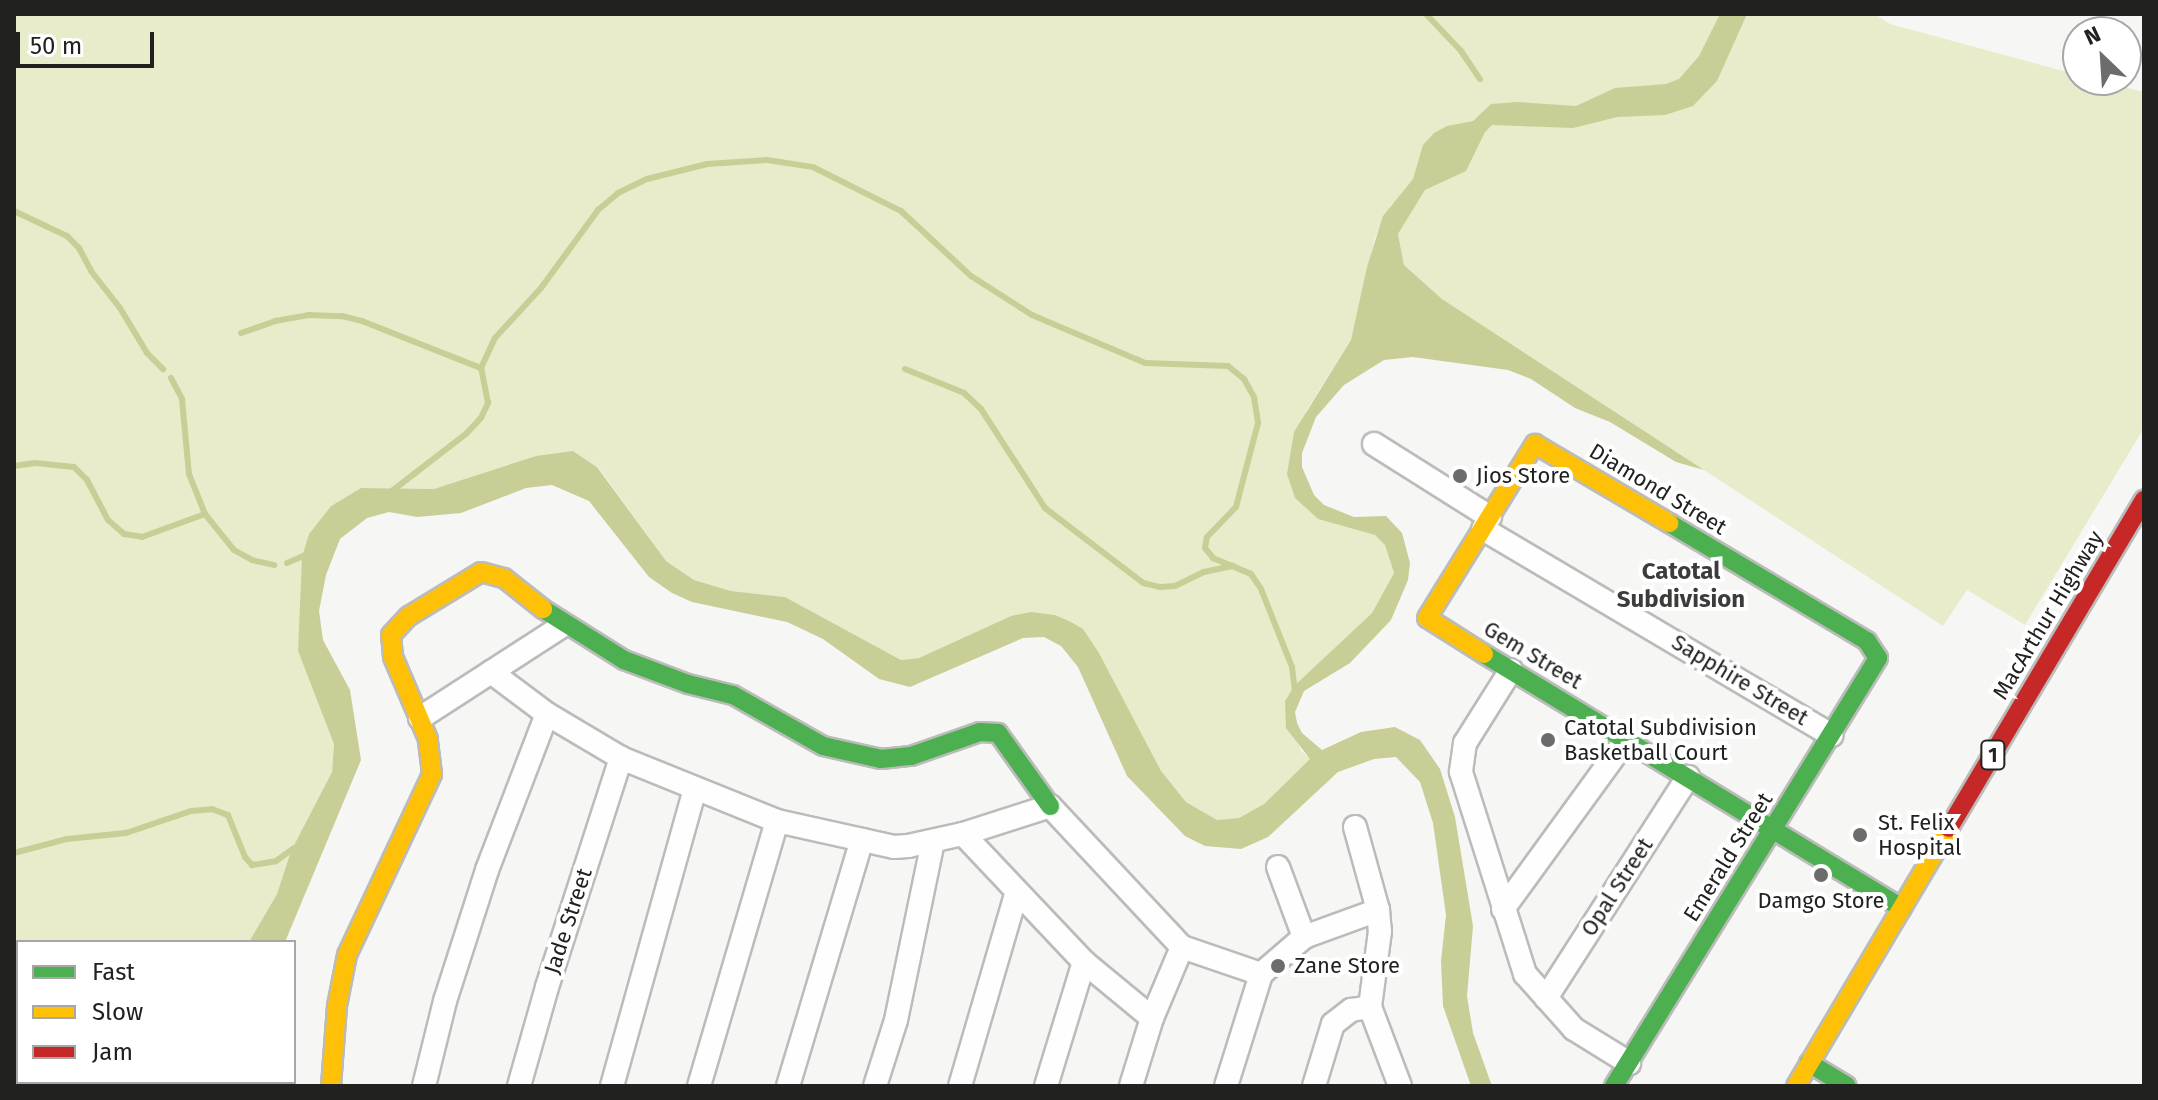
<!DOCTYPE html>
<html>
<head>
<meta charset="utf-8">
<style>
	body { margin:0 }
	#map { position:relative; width:2158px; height:1100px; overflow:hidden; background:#f6f6f5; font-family:"Fira Sans",sans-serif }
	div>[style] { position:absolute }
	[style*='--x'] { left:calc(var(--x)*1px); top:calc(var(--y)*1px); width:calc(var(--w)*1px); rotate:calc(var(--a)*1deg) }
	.green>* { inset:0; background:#e8eccb }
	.water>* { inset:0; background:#c9ce96 }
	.stream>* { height:6px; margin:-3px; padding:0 3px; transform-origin:3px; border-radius:3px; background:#c9ce96 }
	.roads { filter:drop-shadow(2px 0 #bbbcba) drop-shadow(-2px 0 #bbbcba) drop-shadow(0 2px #bbbcba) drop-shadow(0 -2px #bbbcba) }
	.street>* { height:22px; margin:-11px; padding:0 11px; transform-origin:11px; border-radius:11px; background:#fefefe }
	.fast>* { height:18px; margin:-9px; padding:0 9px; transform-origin:9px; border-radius:9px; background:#4caf50 }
	.slow>* { height:18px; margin:-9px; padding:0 9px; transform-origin:9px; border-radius:9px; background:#ffc107 }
	.jam>* { height:18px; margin:-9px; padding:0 9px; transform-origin:9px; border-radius:9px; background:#c62828 }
	.dots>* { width:22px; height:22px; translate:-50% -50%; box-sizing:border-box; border:4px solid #fff; border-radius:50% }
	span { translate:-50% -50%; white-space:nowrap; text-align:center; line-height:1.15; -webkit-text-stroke:8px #fff; paint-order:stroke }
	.shield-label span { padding:2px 6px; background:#fff; border:2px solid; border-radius:6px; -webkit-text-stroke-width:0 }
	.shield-label { font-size:20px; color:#212220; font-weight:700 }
	.poi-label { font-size:22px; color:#212220 }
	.left { translate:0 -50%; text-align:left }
	.street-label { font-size:22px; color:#212220 }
	.neighbourhood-label { font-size:24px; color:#3c3d3a; font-weight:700 }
	.frame { position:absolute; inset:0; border:16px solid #212220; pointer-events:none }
	.legend { position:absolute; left:16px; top:940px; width:280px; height:144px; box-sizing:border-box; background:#fff; border:2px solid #a6a7a6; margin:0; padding:10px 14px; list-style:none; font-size:24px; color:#212220 }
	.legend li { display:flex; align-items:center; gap:16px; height:40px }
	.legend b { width:40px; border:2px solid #a6a7a6 }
	.north { position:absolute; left:2062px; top:16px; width:80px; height:80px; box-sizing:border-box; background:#fff; border:2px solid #a6a7a6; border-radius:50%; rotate:335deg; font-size:22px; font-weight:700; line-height:32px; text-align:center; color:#212220 }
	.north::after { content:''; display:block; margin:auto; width:28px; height:36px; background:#6c6c6b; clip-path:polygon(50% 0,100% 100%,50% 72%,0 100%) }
	.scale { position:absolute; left:16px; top:32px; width:138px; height:36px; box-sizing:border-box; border:4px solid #212220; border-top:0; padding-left:10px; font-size:24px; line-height:28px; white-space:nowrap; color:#212220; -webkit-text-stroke:6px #fff; paint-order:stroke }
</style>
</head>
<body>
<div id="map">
	<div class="green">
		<div style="clip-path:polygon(14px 14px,1874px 14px,1890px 24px,2078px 75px,2078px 80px,2098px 80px,2144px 92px,2144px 428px,2025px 625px,1967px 590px,1943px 626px,1442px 299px,1404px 265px,1398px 234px,1406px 219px,1392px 203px,1375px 238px,1351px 340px,1306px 411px,1295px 498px,1318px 519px,1375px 535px,1385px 545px,1394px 573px,1372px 613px,1294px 686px,1285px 701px,1301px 751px,1311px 759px,1264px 804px,1239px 818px,1217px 820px,1186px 802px,1161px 772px,1099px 653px,1011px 616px,919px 658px,901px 660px,785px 597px,731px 591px,694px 580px,666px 561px,598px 467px,573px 451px,434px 489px,361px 488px,331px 506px,309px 534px,298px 651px,334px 744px,332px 772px,291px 851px,277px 894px,249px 942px,18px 942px,18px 1082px,181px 1082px,175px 1086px,14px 1086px)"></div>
	</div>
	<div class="water">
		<div style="clip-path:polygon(1720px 14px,1747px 14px,1717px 81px,1693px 106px,1665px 115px,1617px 117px,1573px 128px,1492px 125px,1485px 132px,1466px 171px,1425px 190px,1398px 234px,1404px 265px,1442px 299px,1704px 470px,1676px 462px,1610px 422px,1575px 408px,1531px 379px,1508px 370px,1413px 357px,1384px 360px,1344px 385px,1316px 417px,1302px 453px,1302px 467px,1314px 495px,1324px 505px,1354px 517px,1386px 516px,1402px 533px,1410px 563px,1408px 580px,1391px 620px,1350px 663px,1304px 691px,1295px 712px,1297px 723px,1302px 733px,1322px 750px,1361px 732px,1395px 727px,1420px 740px,1440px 769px,1455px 817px,1473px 926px,1467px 996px,1473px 1033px,1492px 1086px,1471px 1086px,1443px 1006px,1441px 961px,1446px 915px,1433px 823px,1420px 782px,1396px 757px,1374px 759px,1338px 772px,1268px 837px,1241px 849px,1205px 846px,1185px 836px,1127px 776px,1078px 667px,1061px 646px,1044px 637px,1023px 638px,910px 687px,879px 679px,823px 639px,787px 622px,692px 602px,672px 593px,649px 577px,589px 501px,552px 485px,526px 488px,461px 513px,417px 517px,389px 512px,367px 518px,340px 539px,326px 575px,319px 611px,323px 640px,350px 690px,361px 760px,285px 942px,249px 942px,277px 894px,291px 851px,332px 772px,334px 744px,298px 651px,302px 557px,309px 534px,331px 506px,361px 488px,434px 489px,536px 456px,573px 451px,597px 467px,666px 561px,694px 580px,731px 591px,785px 597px,901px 660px,919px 658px,1011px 616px,1031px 612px,1055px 615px,1071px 622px,1083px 629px,1099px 653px,1161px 771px,1186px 802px,1217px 820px,1239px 818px,1264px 804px,1310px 759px,1286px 728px,1285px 701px,1294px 686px,1372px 613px,1394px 573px,1385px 545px,1375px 535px,1318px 519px,1295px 498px,1287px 474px,1294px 432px,1351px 340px,1367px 267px,1383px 216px,1413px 179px,1423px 145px,1434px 133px,1447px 126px,1473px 121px,1491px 104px,1517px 102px,1576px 106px,1615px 88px,1666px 84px,1679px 79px,1699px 56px)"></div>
	</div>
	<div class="stream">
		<div style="--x:1426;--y:14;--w:51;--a:46.6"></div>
		<div style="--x:1461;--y:51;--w:34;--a:56"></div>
		<div style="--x:14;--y:211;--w:59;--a:25.3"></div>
		<div style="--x:67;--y:236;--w:17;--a:45"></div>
		<div style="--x:79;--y:248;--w:26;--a:62"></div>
		<div style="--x:91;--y:271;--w:47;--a:51.9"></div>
		<div style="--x:120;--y:308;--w:52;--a:59"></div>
		<div style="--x:147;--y:353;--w:23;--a:45"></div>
		<div style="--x:241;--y:333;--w:36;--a:-19"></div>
		<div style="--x:275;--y:321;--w:34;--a:-10"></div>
		<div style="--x:308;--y:315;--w:34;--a:2"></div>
		<div style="--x:342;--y:316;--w:21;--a:14"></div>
		<div style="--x:362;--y:321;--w:128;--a:21.6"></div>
		<div style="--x:905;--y:369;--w:64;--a:22.1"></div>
		<div style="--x:964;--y:393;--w:23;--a:43"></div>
		<div style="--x:981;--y:409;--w:118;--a:57.1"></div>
		<div style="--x:1045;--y:508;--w:123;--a:37.4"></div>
		<div style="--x:1143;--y:583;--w:17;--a:13"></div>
		<div style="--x:1160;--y:587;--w:15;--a:-4"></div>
		<div style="--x:1175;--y:586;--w:32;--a:-26"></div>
		<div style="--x:1204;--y:572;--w:30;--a:-12"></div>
		<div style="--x:171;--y:378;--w:24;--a:62"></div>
		<div style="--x:182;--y:399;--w:75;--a:84.7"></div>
		<div style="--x:189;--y:474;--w:43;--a:68.2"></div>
		<div style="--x:205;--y:514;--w:46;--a:51.1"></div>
		<div style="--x:234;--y:550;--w:21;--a:29"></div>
		<div style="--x:252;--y:560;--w:23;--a:13"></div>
		<div style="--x:14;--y:466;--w:21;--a:-8"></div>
		<div style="--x:35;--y:463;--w:39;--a:6"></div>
		<div style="--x:74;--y:467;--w:18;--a:45"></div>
		<div style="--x:87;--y:480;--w:45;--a:62.3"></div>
		<div style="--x:108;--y:520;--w:21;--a:41"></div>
		<div style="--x:124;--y:534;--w:18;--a:9"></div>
		<div style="--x:142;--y:537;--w:67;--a:-20.1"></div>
		<div style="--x:388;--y:494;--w:98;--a:-37.6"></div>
		<div style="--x:466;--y:434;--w:22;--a:-47"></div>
		<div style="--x:481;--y:418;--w:17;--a:-65"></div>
		<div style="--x:488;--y:403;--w:36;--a:-101"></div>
		<div style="--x:481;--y:368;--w:33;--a:-65"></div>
		<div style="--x:495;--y:338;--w:68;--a:-47.4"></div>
		<div style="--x:541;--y:288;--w:97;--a:-53.8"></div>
		<div style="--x:598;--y:210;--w:26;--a:-40"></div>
		<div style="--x:618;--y:193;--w:32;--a:-26"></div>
		<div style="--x:647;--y:179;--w:62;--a:-14"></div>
		<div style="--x:707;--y:164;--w:60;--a:-3.8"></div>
		<div style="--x:767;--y:160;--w:47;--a:8.7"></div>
		<div style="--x:813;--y:167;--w:98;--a:26.6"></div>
		<div style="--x:901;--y:211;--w:96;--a:42.9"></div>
		<div style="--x:971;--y:276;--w:72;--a:32.6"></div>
		<div style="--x:1032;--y:315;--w:123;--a:23"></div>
		<div style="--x:1145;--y:363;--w:83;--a:2.1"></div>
		<div style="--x:1228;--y:366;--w:21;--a:39"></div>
		<div style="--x:1244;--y:379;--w:21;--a:61"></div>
		<div style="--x:1254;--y:397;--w:26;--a:81"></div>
		<div style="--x:1258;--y:423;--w:87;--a:104.7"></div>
		<div style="--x:1236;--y:507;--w:42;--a:134"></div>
		<div style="--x:1207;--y:537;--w:11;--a:100"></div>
		<div style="--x:1205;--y:548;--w:13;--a:51"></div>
		<div style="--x:1213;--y:558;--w:41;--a:22.8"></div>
		<div style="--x:1251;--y:574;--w:18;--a:56"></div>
		<div style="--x:1261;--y:589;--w:84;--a:68.3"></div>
		<div style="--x:1292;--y:667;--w:25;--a:83"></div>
		<div style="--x:287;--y:563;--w:21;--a:-23"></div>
		<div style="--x:14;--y:853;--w:55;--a:-14.8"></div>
		<div style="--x:67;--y:839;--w:59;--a:-5.8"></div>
		<div style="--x:126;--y:833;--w:69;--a:-18.7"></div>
		<div style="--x:191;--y:811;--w:21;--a:-5"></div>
		<div style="--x:212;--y:809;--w:17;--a:21"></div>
		<div style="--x:228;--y:815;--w:45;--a:68"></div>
		<div style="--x:245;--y:857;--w:11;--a:49"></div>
		<div style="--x:252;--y:865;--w:24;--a:-9"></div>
		<div style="--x:276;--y:861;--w:22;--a:-36"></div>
	</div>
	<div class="roads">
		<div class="street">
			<div style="--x:1374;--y:444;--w:137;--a:32.2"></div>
			<div style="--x:1483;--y:529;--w:405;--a:30.6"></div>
			<div style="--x:1511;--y:670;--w:86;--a:122.2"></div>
			<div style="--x:1465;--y:743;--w:29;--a:98"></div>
			<div style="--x:1461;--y:772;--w:212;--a:72.4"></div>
			<div style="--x:1525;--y:974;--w:74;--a:48.3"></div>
			<div style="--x:1574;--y:1029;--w:65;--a:31.7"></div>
			<div style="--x:491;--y:672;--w:70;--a:36.9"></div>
			<div style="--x:547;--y:714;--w:86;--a:30.7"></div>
			<div style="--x:621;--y:758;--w:168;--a:22"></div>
			<div style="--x:777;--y:821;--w:120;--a:12.5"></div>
			<div style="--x:894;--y:847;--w:14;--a:-4"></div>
			<div style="--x:908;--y:846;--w:56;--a:-12.3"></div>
			<div style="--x:963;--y:834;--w:91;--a:-17.8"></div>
			<div style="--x:1050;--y:806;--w:193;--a:46.9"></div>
			<div style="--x:1182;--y:947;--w:77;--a:112.9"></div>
			<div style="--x:1152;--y:1018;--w:71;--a:107.2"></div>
			<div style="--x:420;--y:718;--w:171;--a:-32.9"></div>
			<div style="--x:1355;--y:827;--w:86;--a:74.5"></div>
			<div style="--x:1378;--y:910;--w:21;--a:85"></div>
			<div style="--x:1380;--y:931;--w:77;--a:97.5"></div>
			<div style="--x:1370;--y:1007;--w:85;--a:69.2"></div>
			<div style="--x:963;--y:834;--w:176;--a:46.6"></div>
			<div style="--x:1084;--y:962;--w:88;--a:39.5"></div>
			<div style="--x:1278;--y:867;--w:75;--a:69.6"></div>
			<div style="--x:1503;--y:909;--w:209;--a:-54"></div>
			<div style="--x:1182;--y:947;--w:83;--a:18.9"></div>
			<div style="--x:1546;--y:998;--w:263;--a:-57.3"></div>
			<div style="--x:424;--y:1086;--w:88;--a:-76.1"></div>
			<div style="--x:445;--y:1001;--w:138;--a:-72.2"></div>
			<div style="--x:487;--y:870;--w:167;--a:-69"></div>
			<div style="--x:519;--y:1086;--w:103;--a:-74.2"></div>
			<div style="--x:547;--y:987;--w:241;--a:-72.1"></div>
			<div style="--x:612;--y:1086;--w:309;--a:-74.4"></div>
			<div style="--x:699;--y:1086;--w:276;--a:-73.6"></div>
			<div style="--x:788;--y:1086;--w:257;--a:-73.3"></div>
			<div style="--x:875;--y:1086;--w:69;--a:-72.3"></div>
			<div style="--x:896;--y:1020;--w:182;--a:-78.3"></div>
			<div style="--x:960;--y:1086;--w:200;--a:-73.7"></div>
			<div style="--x:1046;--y:1086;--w:130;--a:-73"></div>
			<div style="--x:1226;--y:1086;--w:117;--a:-72.6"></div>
			<div style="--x:1261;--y:974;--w:57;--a:-40.7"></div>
			<div style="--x:1304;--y:937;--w:79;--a:-20"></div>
			<div style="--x:1314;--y:1086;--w:65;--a:-73"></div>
			<div style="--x:1333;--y:1024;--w:23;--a:-38"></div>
			<div style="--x:1351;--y:1010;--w:19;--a:-9"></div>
		</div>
		<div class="fast">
			<div style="--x:543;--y:609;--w:96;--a:32.2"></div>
			<div style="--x:624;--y:660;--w:68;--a:20.6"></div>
			<div style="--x:688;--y:684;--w:46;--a:13.7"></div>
			<div style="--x:733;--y:695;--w:103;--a:29.5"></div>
			<div style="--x:823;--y:746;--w:59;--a:12.6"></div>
			<div style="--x:881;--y:759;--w:30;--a:-6"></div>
			<div style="--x:911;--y:756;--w:73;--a:-19.2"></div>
			<div style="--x:980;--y:732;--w:18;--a:3"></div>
			<div style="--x:998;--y:733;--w:90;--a:54.5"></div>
			<div style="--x:1484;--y:654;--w:489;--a:31.3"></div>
			<div style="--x:1809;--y:1063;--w:44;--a:31.2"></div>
			<div style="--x:1614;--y:1086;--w:503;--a:-58.33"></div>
			<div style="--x:1878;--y:658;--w:20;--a:-123"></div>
			<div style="--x:1867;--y:641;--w:230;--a:-149.2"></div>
		</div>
		<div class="slow">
			<div style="--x:1484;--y:654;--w:67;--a:-147.7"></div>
			<div style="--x:1427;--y:618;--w:205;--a:-58.2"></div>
			<div style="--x:1535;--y:444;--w:156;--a:30.5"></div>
			<div style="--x:331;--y:1086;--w:80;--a:-85.7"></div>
			<div style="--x:337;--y:1006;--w:52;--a:-78.9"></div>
			<div style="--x:347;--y:955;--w:200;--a:-64.8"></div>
			<div style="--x:432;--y:774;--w:35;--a:-97"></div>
			<div style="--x:428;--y:739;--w:89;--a:-113.1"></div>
			<div style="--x:393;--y:657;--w:22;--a:-95"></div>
			<div style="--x:391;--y:635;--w:26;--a:-47"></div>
			<div style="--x:409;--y:616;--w:84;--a:-31.4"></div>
			<div style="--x:481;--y:572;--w:24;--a:15"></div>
			<div style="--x:504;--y:578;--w:50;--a:38.5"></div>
			<div style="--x:1796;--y:1086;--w:300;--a:-59.3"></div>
		</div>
		<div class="jam">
			<div style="--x:1949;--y:828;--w:382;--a:-59.3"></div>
		</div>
	</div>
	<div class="dots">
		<div style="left:1460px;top:476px;background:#6c6c6b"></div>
		<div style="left:1548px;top:740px;background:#6c6c6b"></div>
		<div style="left:1860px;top:835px;background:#6c6c6b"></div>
		<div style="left:1821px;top:875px;background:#6c6c6b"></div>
		<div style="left:1278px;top:966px;background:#6c6c6b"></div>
	</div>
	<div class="shield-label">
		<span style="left:1993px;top:755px">1</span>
	</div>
	<div class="poi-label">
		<span class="left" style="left:1476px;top:476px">Jios Store</span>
		<span class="left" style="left:1564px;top:740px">Catotal Subdivision<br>Basketball Court</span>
		<span class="left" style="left:1878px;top:835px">St. Felix<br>Hospital</span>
		<span style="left:1821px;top:901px">Damgo Store</span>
		<span class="left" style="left:1294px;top:966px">Zane Store</span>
	</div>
	<div class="street-label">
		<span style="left:1658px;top:489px;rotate:31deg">Diamond Street</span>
		<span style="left:2048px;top:615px;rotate:-59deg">MacArthur Highway</span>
		<span style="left:1533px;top:655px;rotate:31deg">Gem Street</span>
		<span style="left:1740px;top:680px;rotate:31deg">Sapphire Street</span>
		<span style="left:1728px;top:857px;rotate:-58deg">Emerald Street</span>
		<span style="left:1617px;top:887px;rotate:-57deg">Opal Street</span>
		<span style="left:568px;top:921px;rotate:-72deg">Jade Street</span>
	</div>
	<div class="neighbourhood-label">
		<span style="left:1681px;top:586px">Catotal<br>Subdivision</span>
	</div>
	<div class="frame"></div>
	<ul class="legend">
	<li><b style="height:10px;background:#4caf50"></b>Fast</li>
	<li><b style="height:10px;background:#ffc107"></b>Slow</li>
	<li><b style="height:10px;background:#c62828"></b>Jam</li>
	</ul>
	<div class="north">N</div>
	<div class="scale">50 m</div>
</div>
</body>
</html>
